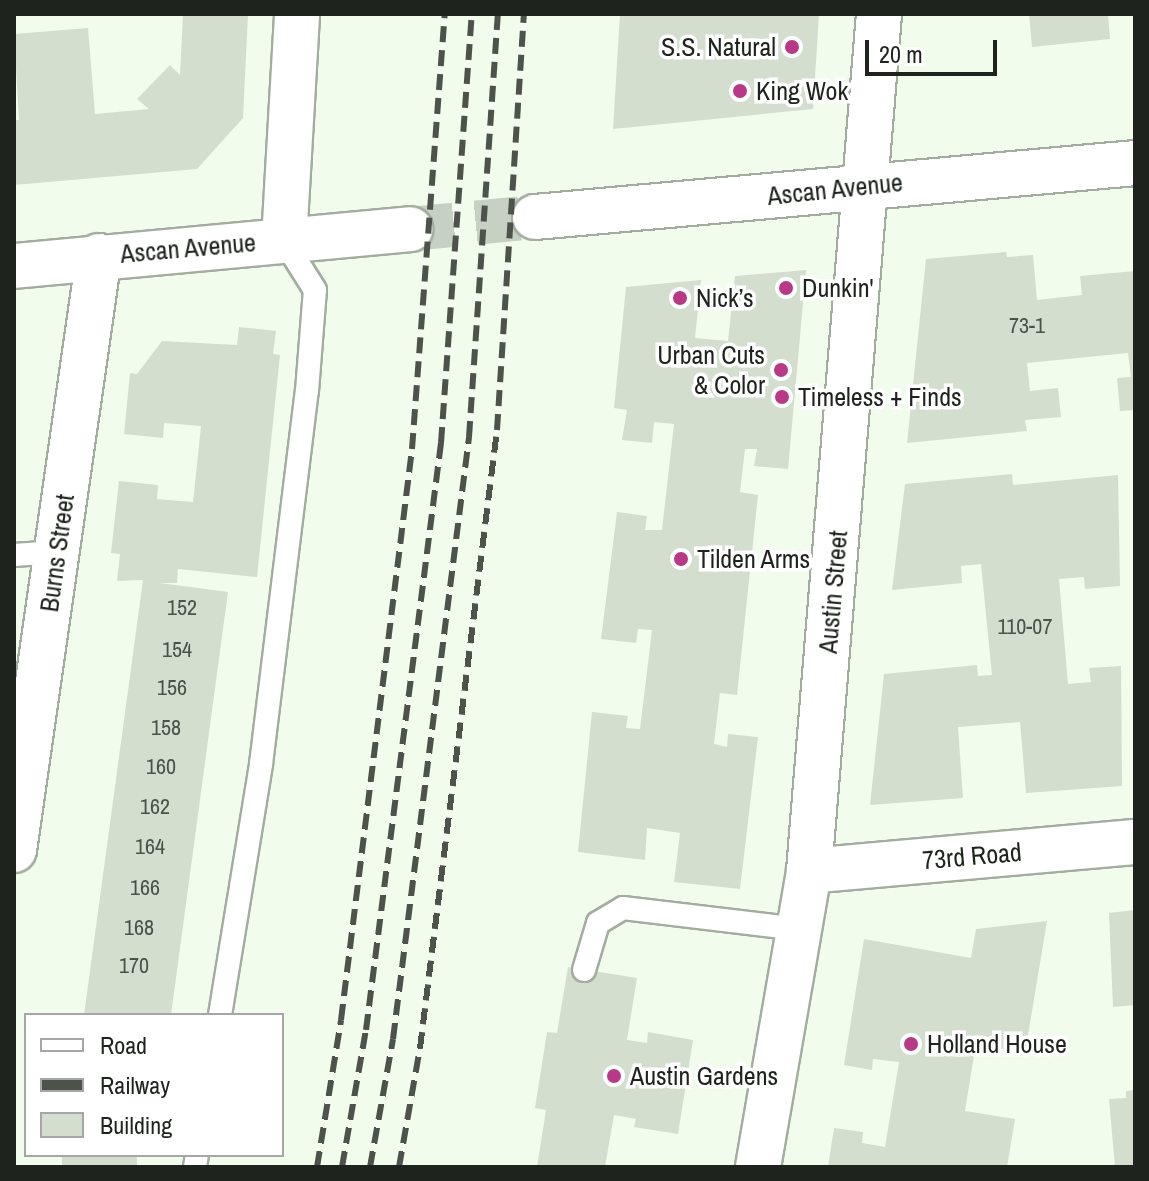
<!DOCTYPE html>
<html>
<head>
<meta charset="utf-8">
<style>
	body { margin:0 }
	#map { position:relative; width:1149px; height:1181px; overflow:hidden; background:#f1fced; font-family:"Archivo Narrow",sans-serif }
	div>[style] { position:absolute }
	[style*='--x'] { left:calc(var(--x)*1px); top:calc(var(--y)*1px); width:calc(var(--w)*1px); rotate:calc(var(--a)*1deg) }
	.building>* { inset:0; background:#d3decf; transform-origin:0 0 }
	.street-tunnel>* { height:44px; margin-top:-22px; transform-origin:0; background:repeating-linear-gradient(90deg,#c7d1c3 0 44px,transparent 0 66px) }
	.roads { filter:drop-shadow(2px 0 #a2ad9f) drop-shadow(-2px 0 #a2ad9f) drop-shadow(0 2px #a2ad9f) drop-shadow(0 -2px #a2ad9f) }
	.lane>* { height:22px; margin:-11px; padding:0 11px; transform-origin:11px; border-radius:11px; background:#fff }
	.street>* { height:44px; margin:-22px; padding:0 22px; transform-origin:22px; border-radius:22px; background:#fff }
	.rail>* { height:6px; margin-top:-3px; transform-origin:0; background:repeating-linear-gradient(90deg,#4d534b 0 16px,transparent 0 24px) }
	.dots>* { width:22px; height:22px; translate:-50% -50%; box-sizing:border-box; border:4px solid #fff; border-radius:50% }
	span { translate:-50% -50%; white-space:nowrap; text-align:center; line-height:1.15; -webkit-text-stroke:7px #fff; paint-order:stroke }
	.number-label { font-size:22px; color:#4b524a }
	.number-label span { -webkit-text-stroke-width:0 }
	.poi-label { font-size:26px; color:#1e231d }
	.right { translate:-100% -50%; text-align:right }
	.left { translate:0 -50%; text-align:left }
	.street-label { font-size:26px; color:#1e231d }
	.frame { position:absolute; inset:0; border:16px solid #1e231d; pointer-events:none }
	.legend { position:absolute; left:24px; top:1013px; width:260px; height:144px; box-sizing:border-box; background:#fff; border:2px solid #a5a7a5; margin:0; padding:10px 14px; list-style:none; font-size:24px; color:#1e231d }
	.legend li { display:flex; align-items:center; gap:16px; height:40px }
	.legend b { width:40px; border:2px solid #a5a7a5 }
	.scale { position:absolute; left:865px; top:40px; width:132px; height:36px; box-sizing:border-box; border:4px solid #1e231d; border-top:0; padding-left:10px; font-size:24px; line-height:28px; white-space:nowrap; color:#1e231d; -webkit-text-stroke:6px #fff; paint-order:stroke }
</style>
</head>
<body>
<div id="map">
	<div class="building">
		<div style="clip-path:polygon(183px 14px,248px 14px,243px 118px,197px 169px,14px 185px,14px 120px,19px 120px,14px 34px,88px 28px,95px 114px,149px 109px,137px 99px,170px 65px,180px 75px)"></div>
		<div style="clip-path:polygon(620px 14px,819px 14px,813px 109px,613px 129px)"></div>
		<div style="clip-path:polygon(1029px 14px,1108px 14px,1110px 39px,1032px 47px)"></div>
		<div style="clip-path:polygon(1006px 252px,1007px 257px,1033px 255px,1037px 300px,1082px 295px,1080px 276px,1135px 271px,1135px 410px,1120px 411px,1117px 378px,1131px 377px,1128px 353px,1027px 363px,1030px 391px,1058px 388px,1061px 417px,1025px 420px,1027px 431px,907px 443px,926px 259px)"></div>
		<div style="clip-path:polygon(806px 270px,788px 469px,754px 466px,757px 449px,745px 449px,740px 492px,758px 495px,737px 695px,720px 693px,714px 744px,727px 747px,728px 734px,758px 737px,740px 889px,674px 882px,680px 833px,647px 828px,645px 860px,578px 852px,592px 712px,628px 716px,626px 728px,640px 729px,652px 630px,638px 629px,636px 643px,601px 639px,617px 512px,647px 516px,645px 530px,662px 530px,674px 424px,654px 422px,652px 443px,622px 440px,627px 410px,614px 408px,626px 287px,701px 280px,695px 338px,728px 341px,735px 276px)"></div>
		<div style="clip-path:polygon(239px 327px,276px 331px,273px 354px,280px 355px,257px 577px,178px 569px,177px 583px,160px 583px,228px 592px,171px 1015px,84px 1015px,143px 580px,117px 581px,120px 554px,111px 553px,119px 481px,158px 485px,157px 499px,193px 502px,201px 426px,164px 423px,163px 438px,124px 434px,130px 373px,137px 374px,162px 341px,237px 345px)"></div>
		<div style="clip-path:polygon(1012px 474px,1013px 485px,1118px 475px,1120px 586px,1085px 589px,1084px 577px,1059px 579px,1068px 684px,1091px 682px,1089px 668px,1121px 666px,1122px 786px,1026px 793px,1020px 722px,958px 727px,963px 798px,870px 805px,884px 674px,977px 665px,978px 676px,992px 675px,981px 564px,961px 566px,962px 583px,892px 590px,905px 484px)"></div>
		<div style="clip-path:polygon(1135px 910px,1135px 1005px,1113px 1007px,1109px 913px)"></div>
		<div style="clip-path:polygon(1047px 921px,1025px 1053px,996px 1048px,997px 1040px,977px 1037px,965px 1111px,1015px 1119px,1007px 1167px,828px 1167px,834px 1128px,863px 1132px,862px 1143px,885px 1147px,899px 1062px,873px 1059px,872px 1070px,844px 1065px,864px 939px,971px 958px,976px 929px)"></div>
		<div style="clip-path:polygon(568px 967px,637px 978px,627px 1040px,647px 1043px,648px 1032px,693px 1040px,678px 1134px,634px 1127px,636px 1119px,614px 1115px,605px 1167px,537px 1167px,546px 1110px,535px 1108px,547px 1032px,557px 1033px)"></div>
		<div style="clip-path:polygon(1135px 1090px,1135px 1167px,1115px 1167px,1109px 1099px,1126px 1098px,1126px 1091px)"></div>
		<div style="left:62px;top:1155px;width:75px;height:12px"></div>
	</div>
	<div class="street-tunnel">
		<div style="--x:410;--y:229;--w:126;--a:-5.5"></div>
	</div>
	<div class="roads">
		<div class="lane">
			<div style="--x:14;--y:555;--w:43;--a:-4"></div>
			<div style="--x:584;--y:970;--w:49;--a:-73.4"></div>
			<div style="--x:598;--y:923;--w:29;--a:-31"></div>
			<div style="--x:623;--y:908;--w:177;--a:6.8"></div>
			<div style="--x:220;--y:1015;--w:254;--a:-80.7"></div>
			<div style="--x:261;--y:764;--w:376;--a:-83"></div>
			<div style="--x:307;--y:391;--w:101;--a:-85.5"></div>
			<div style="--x:315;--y:290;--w:58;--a:-122.3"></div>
			<div style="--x:195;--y:1167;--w:12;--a:-81"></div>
		</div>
		<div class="street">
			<div style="--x:535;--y:217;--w:602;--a:-5.14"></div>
			<div style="--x:284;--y:241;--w:227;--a:-86.7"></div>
			<div style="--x:14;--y:266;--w:398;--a:-5.3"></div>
			<div style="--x:14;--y:850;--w:600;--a:-81.86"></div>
			<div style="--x:809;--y:871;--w:327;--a:-5.1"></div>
			<div style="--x:758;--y:1167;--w:300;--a:-80.2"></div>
			<div style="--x:809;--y:871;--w:860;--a:-85.33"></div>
		</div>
	</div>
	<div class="rail">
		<div style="--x:317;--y:1167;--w:149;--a:-80.7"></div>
		<div style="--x:341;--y:1020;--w:575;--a:-82.91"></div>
		<div style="--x:412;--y:449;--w:436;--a:-85.7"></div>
		<div style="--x:342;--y:1167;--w:139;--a:-80.1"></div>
		<div style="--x:366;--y:1030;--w:592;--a:-82.72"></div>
		<div style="--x:441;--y:443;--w:430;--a:-85.9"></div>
		<div style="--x:370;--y:1167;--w:130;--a:-79.8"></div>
		<div style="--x:393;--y:1039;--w:607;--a:-82.8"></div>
		<div style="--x:469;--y:437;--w:424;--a:-86.1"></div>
		<div style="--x:399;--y:1167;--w:121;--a:-80"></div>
		<div style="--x:420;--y:1048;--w:623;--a:-82.9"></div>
		<div style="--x:497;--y:430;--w:417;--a:-86.3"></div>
	</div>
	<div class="dots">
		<div style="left:792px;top:47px;background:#b83985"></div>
		<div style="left:740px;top:91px;background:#b83985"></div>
		<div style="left:786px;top:288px;background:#b83985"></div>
		<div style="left:680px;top:298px;background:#b83985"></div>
		<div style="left:781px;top:370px;background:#b83985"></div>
		<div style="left:782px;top:397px;background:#b83985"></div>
		<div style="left:681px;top:559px;background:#b83985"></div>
		<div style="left:911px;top:1044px;background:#b83985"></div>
		<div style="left:614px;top:1076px;background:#b83985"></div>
	</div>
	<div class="number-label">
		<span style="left:1027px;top:326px">73-1</span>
		<span style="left:182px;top:608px">152</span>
		<span style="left:1025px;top:627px">110-07</span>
		<span style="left:177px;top:650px">154</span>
		<span style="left:172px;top:688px">156</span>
		<span style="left:166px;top:728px">158</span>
		<span style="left:161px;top:767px">160</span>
		<span style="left:155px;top:807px">162</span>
		<span style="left:150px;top:847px">164</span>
		<span style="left:145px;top:888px">166</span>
		<span style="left:139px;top:928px">168</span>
		<span style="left:134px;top:966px">170</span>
	</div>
	<div class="poi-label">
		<span class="right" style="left:776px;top:47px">S.S. Natural</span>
		<span class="left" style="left:756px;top:91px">King Wok</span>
		<span class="left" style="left:802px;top:288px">Dunkin'</span>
		<span class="left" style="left:696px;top:298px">Nick’s</span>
		<span class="right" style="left:765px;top:370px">Urban Cuts<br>&amp; Color</span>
		<span class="left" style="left:798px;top:397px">Timeless + Finds</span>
		<span class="left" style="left:697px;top:559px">Tilden Arms</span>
		<span class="left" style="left:927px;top:1044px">Holland House</span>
		<span class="left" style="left:630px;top:1076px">Austin Gardens</span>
	</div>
	<div class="street-label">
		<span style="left:835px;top:189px;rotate:-6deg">Ascan Avenue</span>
		<span style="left:188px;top:248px;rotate:-5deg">Ascan Avenue</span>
		<span style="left:57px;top:553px;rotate:-82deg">Burns Street</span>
		<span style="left:833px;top:592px;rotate:-85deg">Austin Street</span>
		<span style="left:972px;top:856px;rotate:-5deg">73rd Road</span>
	</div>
	<div class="frame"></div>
	<ul class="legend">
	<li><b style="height:10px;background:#fff"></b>Road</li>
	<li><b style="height:10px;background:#4d534b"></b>Railway</li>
	<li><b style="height:22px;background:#d3decf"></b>Building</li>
	</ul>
	<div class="scale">20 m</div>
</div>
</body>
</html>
